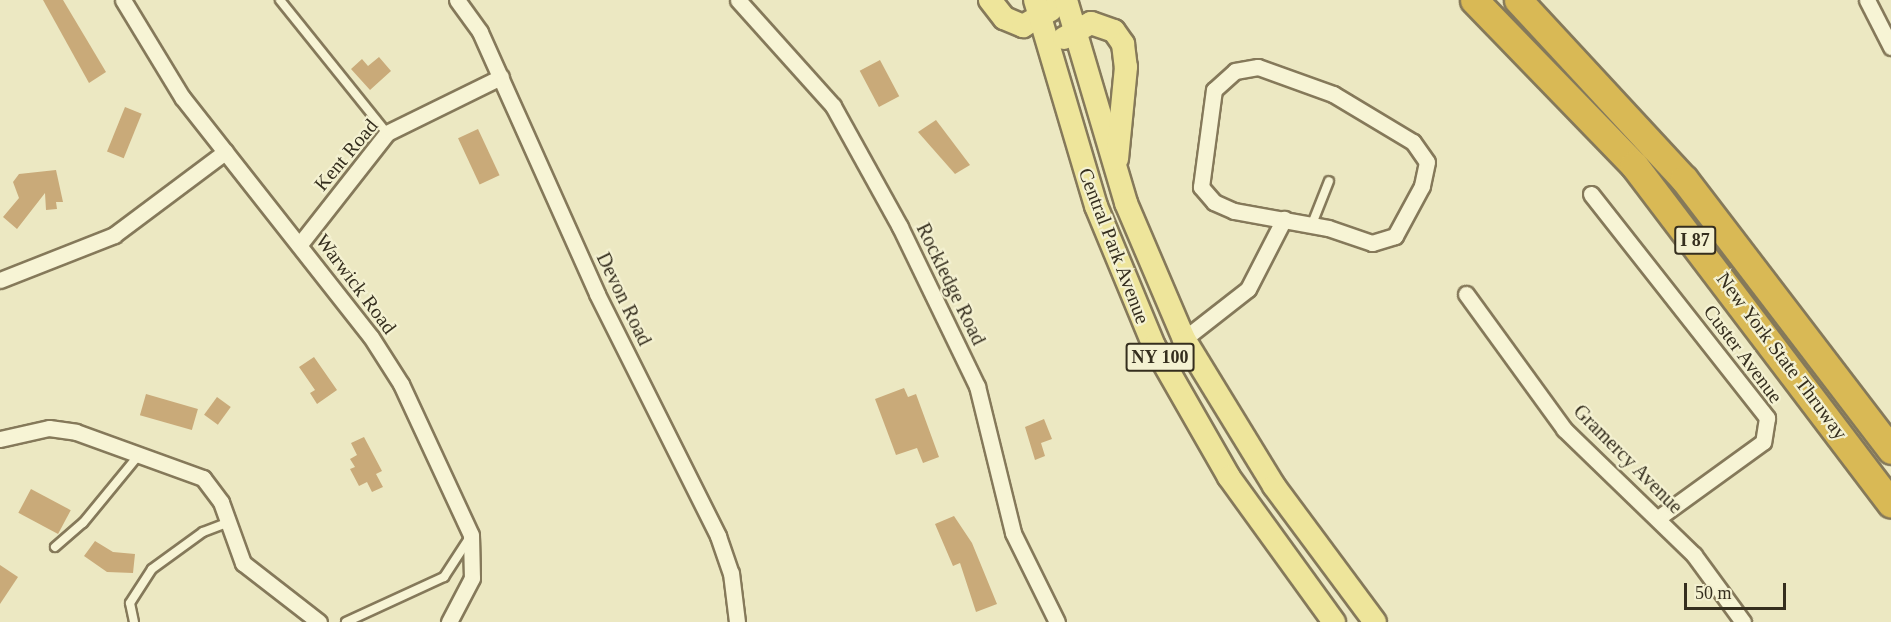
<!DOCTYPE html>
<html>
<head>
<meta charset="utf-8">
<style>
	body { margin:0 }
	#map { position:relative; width:1891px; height:622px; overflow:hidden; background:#ece8c2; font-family:"Times New Roman",serif }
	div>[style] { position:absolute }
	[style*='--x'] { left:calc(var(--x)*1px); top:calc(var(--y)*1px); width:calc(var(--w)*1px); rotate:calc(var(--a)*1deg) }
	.building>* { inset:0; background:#c9aa79; transform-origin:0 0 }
	.roads { filter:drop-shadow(2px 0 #85795a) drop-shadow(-2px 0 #85795a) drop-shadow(0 2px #85795a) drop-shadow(0 -2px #85795a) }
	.service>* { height:8px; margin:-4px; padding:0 4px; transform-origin:4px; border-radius:4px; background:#f7f4d5 }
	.minor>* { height:15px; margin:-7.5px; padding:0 7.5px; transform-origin:7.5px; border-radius:7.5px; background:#f7f4d5 }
	.primary>* { height:22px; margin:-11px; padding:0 11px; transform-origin:11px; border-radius:11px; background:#eee59b }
	.motorway>* { height:27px; margin:-13.5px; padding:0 13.5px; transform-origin:13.5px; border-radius:13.5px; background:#d9b955 }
	span { translate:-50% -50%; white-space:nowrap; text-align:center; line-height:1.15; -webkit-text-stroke:4.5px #f4f1d1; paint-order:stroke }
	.shield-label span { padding:2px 4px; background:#f4f1d1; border:2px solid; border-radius:4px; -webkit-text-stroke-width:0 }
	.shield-label { font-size:18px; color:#352e1e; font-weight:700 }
	.street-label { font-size:20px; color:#352e1e }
	.scale { position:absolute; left:1684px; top:583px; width:102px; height:27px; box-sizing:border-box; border:3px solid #352e1e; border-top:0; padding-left:8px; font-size:18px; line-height:21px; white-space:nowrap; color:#352e1e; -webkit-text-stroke:4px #f4f1d1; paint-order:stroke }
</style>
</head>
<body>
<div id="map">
	<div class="building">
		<div style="clip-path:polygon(43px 0,63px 0,106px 72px,89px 83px)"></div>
		<div style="clip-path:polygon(379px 57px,391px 71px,370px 90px,351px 69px,362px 59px,368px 66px)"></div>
		<div style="left:880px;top:60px;width:41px;height:23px;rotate:62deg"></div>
		<div style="left:125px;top:107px;width:18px;height:48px;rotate:22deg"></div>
		<div style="clip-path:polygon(936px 120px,970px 165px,955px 174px,918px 132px)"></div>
		<div style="left:478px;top:129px;width:51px;height:22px;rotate:65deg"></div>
		<div style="clip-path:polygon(56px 170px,63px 202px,56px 202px,57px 209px,46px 210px,45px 193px,17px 229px,3px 217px,19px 198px,13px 182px,19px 174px)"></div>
		<div style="clip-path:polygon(314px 357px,337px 390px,317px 404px,310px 393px,315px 390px,299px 367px)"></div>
		<div style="clip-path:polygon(904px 388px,908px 397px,916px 394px,939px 457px,923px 463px,917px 448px,896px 455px,875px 399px)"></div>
		<div style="left:146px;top:394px;width:54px;height:22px;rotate:16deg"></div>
		<div style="left:217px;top:397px;width:17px;height:22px;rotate:36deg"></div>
		<div style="clip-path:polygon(1044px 419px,1052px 439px,1041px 443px,1045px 456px,1035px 460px,1025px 427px)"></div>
		<div style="clip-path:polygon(364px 437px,382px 471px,376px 474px,383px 487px,372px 492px,367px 482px,359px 486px,350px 469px,355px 467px,350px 459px,357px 455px,351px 443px)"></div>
		<div style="left:31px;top:489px;width:45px;height:27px;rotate:28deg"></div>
		<div style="clip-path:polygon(954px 516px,972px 543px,997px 604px,976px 612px,960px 563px,953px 566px,935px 524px)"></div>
		<div style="clip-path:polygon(95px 541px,113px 552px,135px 554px,133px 573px,107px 572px,84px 556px)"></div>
		<div style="clip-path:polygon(0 565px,18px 577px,0 604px)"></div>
	</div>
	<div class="roads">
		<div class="service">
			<div style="--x:280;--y:0;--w:171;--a:51.2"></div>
			<div style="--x:1312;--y:224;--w:46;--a:-68.4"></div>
			<div style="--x:55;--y:547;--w:37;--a:-41"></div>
			<div style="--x:83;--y:523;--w:87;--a:-50.6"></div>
			<div style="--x:134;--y:622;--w:19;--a:-102"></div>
			<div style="--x:130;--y:603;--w:40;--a:-57.1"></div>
			<div style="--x:152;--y:569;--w:63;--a:-36"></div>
			<div style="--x:203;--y:532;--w:26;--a:-21"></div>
			<div style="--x:346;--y:622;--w:108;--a:-24.7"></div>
			<div style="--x:444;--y:577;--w:48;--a:-57"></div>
		</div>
		<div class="minor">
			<div style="--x:123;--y:0;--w:114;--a:58.7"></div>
			<div style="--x:182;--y:97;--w:305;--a:51.8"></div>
			<div style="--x:371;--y:337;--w:56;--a:57.4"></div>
			<div style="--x:401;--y:384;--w:166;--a:65.1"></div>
			<div style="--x:471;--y:535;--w:43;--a:88.7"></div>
			<div style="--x:472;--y:578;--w:50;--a:117.6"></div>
			<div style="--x:457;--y:0;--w:39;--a:54"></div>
			<div style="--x:480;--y:32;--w:287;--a:65.9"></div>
			<div style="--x:597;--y:294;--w:271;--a:63.4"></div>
			<div style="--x:718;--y:536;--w:39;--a:71"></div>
			<div style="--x:731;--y:573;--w:49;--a:83"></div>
			<div style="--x:738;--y:0;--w:142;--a:48.1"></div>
			<div style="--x:833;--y:106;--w:138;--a:61"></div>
			<div style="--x:900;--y:227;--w:177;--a:64.2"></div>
			<div style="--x:977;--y:386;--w:151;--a:76.2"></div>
			<div style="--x:1013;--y:533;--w:99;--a:63.7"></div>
			<div style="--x:1867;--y:0;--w:53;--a:62.9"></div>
			<div style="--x:1258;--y:67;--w:80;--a:19.8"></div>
			<div style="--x:1333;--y:94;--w:93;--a:31"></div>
			<div style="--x:1413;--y:142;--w:24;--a:55"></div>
			<div style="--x:1427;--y:162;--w:25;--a:102"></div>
			<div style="--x:1422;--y:186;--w:57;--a:118.4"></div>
			<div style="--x:1395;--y:236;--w:24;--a:163"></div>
			<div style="--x:1372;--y:243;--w:46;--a:-161.2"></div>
			<div style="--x:1328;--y:228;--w:96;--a:-169.7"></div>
			<div style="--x:1234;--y:211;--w:22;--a:-156"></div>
			<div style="--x:1214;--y:202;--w:20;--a:-131"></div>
			<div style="--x:1201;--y:187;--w:98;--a:-82.4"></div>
			<div style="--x:1214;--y:90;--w:28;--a:-42"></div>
			<div style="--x:1235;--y:71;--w:23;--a:-10"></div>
			<div style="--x:1591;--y:194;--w:285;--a:51.8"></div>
			<div style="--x:1767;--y:418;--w:24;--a:99"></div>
			<div style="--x:1763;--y:442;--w:130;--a:144.1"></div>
			<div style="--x:300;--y:244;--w:141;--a:-51.9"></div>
			<div style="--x:387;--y:133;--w:127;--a:-26.2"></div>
			<div style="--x:0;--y:280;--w:123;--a:-21.5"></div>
			<div style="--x:114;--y:235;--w:139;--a:-36.8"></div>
			<div style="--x:1466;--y:294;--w:167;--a:54"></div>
			<div style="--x:1564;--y:429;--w:181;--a:44.1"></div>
			<div style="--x:1694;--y:555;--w:83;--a:53.8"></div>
			<div style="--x:1184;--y:339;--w:81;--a:-38"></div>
			<div style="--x:1248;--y:289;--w:79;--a:-62.8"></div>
			<div style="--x:0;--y:439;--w:50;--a:-12.7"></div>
			<div style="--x:49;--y:428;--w:27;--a:8"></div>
			<div style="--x:76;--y:432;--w:135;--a:19.9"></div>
			<div style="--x:203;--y:478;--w:30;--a:53"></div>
			<div style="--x:221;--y:502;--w:65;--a:70.2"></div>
			<div style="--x:243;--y:563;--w:96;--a:37.8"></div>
		</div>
		<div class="primary">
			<div style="--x:990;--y:0;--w:23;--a:52"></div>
			<div style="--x:1004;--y:18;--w:21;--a:23"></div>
			<div style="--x:1023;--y:26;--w:32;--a:-30"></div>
			<div style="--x:1035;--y:0;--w:215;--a:73.5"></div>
			<div style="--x:1096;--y:206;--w:152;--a:67.5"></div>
			<div style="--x:1154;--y:346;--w:151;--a:60.2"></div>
			<div style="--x:1229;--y:477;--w:179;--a:54.1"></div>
			<div style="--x:1066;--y:0;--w:212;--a:73.5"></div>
			<div style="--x:1126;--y:203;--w:148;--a:66.9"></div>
			<div style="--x:1184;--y:339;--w:172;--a:58.5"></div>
			<div style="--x:1274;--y:486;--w:169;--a:53.4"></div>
			<div style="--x:1064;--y:38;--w:31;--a:-29"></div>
			<div style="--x:1091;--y:23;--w:24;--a:19"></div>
			<div style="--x:1114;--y:31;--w:16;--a:55"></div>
			<div style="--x:1123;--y:44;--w:23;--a:83"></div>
			<div style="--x:1126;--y:67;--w:92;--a:95.6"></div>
		</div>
		<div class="motorway">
			<div style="--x:1474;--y:0;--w:230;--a:45.9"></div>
			<div style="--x:1634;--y:165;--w:425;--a:52.8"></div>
			<div style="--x:1518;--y:0;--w:244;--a:47.2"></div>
			<div style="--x:1684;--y:179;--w:341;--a:52.6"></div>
		</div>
	</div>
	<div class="shield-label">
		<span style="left:1695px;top:240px">I 87</span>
		<span style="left:1160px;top:357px">NY 100</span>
	</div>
	<div class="street-label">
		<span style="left:346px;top:155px;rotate:-50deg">Kent Road</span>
		<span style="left:1114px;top:246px;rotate:69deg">Central Park Avenue</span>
		<span style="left:356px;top:284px;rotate:53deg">Warwick Road</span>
		<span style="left:951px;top:284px;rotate:64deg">Rockledge Road</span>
		<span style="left:624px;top:299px;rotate:64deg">Devon Road</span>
		<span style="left:1743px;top:354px;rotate:53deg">Custer Avenue</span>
		<span style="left:1782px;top:356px;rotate:53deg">New York State Thruway</span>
		<span style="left:1628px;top:459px;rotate:45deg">Gramercy Avenue</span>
	</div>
	<div class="scale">50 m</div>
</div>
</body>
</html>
